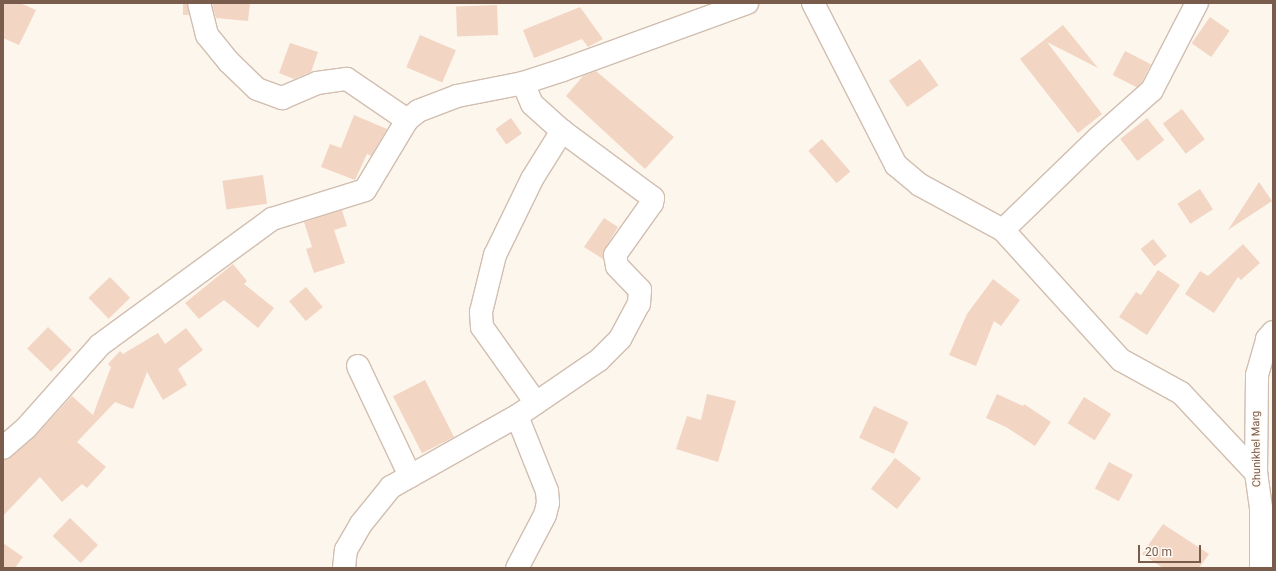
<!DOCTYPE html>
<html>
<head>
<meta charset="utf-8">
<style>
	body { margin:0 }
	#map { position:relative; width:1276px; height:571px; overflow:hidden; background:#fdf6ec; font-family:Roboto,sans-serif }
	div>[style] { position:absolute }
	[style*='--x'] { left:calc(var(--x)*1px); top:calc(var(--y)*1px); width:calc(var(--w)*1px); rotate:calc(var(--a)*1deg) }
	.building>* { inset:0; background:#f3d5c3; transform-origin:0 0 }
	.roads { filter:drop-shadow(1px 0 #d1beb0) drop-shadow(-1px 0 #d1beb0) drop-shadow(0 1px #d1beb0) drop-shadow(0 -1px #d1beb0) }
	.street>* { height:22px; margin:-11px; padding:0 11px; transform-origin:11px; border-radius:11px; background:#fff }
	span { translate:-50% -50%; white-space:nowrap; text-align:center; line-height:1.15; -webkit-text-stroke:3px #fffaf3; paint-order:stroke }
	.street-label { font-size:11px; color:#7a5c4d }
	.frame { position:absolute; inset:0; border:4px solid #7a5c4d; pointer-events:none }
	.scale { position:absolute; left:1138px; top:545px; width:63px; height:18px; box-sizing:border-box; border:2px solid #7a5c4d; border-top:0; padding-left:5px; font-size:12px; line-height:14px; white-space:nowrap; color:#7a5c4d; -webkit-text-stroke:3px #fffaf3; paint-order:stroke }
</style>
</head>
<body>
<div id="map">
	<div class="building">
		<div style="clip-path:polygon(3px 3px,20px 3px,36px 10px,19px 45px,3px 38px)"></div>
		<div style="clip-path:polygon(183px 3px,187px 3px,189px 15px,183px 15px)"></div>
		<div style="clip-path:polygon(212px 3px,250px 3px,248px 21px,216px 18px)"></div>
		<div style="left:497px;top:5px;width:30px;height:41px;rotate:88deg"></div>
		<div style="clip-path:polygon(580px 7px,603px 39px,588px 47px,582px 39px,534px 58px,523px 30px)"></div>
		<div style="left:1210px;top:17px;width:24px;height:32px;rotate:35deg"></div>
		<div style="clip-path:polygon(1063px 25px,1098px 68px,1047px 42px,1102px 114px,1078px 133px,1020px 59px)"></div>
		<div style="left:420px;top:35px;width:39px;height:35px;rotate:23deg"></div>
		<div style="clip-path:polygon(290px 43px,318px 52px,311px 72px,294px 79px,279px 73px)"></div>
		<div style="left:1125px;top:51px;width:29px;height:27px;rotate:27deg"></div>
		<div style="left:920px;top:59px;width:32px;height:38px;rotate:55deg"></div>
		<div style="clip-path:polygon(596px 71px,674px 137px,645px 169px,566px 96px,583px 76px)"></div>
		<div style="left:1182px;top:109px;width:38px;height:24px;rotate:53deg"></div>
		<div style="clip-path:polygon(354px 115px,387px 129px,371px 156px,367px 154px,355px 180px,321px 167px,330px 144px,341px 148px)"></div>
		<div style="left:511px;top:118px;width:19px;height:19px;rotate:55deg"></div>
		<div style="left:1147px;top:118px;width:28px;height:34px;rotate:52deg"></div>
		<div style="left:822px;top:139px;width:43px;height:18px;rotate:49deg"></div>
		<div style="left:263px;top:175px;width:29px;height:41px;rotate:82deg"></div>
		<div style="clip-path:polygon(1259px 182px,1272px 201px,1228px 230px)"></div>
		<div style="left:1200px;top:189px;width:24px;height:27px;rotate:57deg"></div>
		<div style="clip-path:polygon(342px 210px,347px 226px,334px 230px,345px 263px,314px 273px,306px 249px,312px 247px,304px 222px)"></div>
		<div style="clip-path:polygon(604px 218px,618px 227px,603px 252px,603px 259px,584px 247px)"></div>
		<div style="left:1153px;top:239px;width:22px;height:16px;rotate:51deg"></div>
		<div style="clip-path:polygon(1243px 244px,1260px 263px,1241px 280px,1238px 277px,1214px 313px,1185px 294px,1200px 271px,1208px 276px)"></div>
		<div style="clip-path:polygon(233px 264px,247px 281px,244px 284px,274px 308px,258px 328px,224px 300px,199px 319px,185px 303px)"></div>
		<div style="clip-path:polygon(1158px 270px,1180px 285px,1147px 335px,1119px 317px,1136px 292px,1141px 295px)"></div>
		<div style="left:110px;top:277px;width:29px;height:30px;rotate:46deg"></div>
		<div style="clip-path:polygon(993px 279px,1020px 300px,1001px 326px,994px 321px,976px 366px,949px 355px,967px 314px)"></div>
		<div style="left:306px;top:287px;width:26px;height:22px;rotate:50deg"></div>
		<div style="left:48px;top:327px;width:33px;height:30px;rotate:44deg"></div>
		<div style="clip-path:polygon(186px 328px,203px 350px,178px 369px,187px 385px,163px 400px,147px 372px,133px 409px,115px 402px,77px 442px,106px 467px,87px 488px,82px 484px,62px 502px,40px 477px,3px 516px,3px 460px,11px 457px,34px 437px,72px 396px,93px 415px,111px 367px,108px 364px,120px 351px,123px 354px,158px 333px,165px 344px)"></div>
		<div style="left:425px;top:380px;width:64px;height:36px;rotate:63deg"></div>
		<div style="clip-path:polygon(707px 394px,736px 401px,718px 462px,676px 449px,687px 416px,701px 420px)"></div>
		<div style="clip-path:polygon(997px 394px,1023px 406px,1024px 404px,1051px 422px,1035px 446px,1006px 427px,986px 418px)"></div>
		<div style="left:1084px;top:397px;width:32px;height:31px;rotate:32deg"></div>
		<div style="left:874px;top:406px;width:38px;height:35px;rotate:25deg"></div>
		<div style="left:895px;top:458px;width:33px;height:39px;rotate:38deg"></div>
		<div style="left:1109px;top:462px;width:27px;height:30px;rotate:28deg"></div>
		<div style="left:70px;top:518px;width:39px;height:25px;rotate:44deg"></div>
		<div style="clip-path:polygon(1163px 524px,1209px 554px,1199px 568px,1163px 568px,1142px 554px)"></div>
		<div style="clip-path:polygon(3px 543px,23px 557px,15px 568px,3px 568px)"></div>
	</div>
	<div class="roads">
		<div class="street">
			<div style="--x:199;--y:3;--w:33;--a:76"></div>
			<div style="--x:207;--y:35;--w:35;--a:51"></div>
			<div style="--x:229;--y:62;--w:39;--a:44"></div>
			<div style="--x:257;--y:89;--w:27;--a:20"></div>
			<div style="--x:282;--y:98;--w:38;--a:-23"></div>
			<div style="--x:317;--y:83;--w:30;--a:-8"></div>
			<div style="--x:347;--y:79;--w:73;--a:34.3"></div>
			<div style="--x:813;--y:3;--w:182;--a:62.9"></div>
			<div style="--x:896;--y:165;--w:31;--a:40"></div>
			<div style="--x:920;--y:185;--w:94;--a:28.5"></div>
			<div style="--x:1003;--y:230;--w:176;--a:47.8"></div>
			<div style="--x:1121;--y:360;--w:68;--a:28.8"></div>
			<div style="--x:1181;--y:393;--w:110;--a:46.8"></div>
			<div style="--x:1003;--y:230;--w:132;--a:-44.1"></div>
			<div style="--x:1098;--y:138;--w:72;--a:-41.6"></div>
			<div style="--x:1152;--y:90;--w:98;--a:-62.7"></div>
			<div style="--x:358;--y:366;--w:122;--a:64.7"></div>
			<div style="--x:536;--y:403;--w:93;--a:-125.4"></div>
			<div style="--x:482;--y:327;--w:15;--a:-94"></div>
			<div style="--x:481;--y:312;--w:59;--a:-76.2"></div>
			<div style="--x:495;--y:255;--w:85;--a:-64"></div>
			<div style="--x:532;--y:179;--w:57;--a:-58"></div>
			<div style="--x:517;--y:416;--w:81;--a:68.2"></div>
			<div style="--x:547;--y:491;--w:12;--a:85"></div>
			<div style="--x:548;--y:503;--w:12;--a:104"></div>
			<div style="--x:545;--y:515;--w:60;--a:117.8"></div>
			<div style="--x:3;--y:448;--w:30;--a:-41"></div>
			<div style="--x:26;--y:428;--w:111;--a:-48.3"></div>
			<div style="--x:100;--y:345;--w:213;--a:-36.2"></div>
			<div style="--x:272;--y:219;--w:97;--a:-17.3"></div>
			<div style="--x:365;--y:190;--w:82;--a:-59"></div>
			<div style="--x:407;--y:120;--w:14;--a:-39"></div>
			<div style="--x:418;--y:111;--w:42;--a:-21"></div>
			<div style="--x:457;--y:96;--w:67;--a:-11.1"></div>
			<div style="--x:523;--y:83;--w:42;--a:-18"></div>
			<div style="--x:563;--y:70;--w:196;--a:-20"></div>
			<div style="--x:344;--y:568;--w:18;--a:-84"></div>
			<div style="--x:346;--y:550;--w:30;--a:-60"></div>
			<div style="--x:361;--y:524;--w:48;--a:-51"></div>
			<div style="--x:391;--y:487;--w:145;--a:-29.4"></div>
			<div style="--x:517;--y:416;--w:99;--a:-34.3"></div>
			<div style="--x:599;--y:360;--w:30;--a:-45"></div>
			<div style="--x:620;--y:339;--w:40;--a:-62"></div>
			<div style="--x:639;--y:304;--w:14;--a:-86"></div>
			<div style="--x:640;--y:290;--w:33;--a:-134"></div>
			<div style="--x:617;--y:266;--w:11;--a:-100"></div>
			<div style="--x:615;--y:255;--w:64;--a:-54.6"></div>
			<div style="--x:652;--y:203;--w:5;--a:-79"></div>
			<div style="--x:653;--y:198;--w:113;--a:-143.6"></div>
			<div style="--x:562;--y:131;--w:40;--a:-138"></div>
			<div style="--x:532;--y:104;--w:23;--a:-113"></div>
			<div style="--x:1261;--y:568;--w:60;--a:-90"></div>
			<div style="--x:1261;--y:508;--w:35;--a:-98"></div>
			<div style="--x:1256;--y:473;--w:98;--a:-89.4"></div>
			<div style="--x:1257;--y:375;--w:37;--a:-74"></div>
			<div style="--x:1267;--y:339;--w:9;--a:-49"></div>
		</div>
	</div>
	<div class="street-label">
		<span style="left:1257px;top:449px;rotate:-91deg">Chunikhel Marg</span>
	</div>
	<div class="frame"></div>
	<div class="scale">20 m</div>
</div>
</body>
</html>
